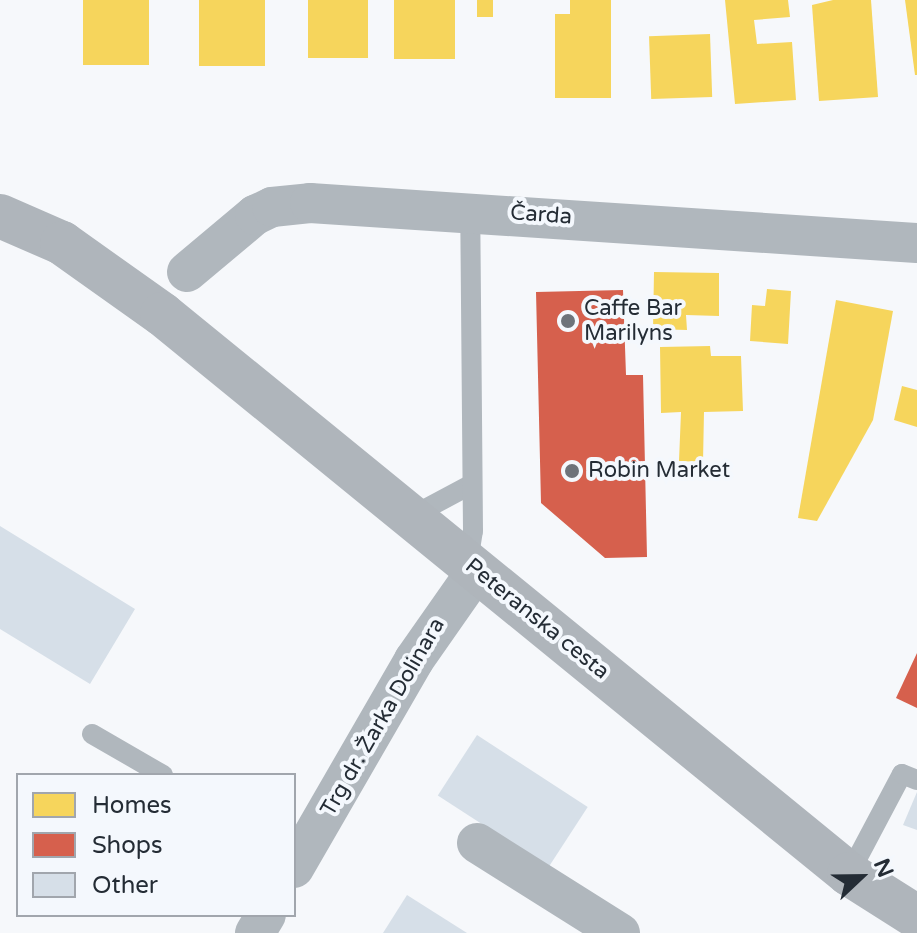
<!DOCTYPE html>
<html>
<head>
<meta charset="utf-8">
<style>
	body { margin:0 }
	#map { position:relative; width:917px; height:933px; overflow:hidden; background:#f6f8fb; font-family:"Varela Round",sans-serif }
	div>[style] { position:absolute }
	[style*='--x'] { left:calc(var(--x)*1px); top:calc(var(--y)*1px); width:calc(var(--w)*1px); rotate:calc(var(--a)*1deg) }
	.homes>* { inset:0; background:#f6d55c; transform-origin:0 0 }
	.shops>* { inset:0; background:#d6604d }
	.building>* { inset:0; background:#d6dfe8; transform-origin:0 0 }
	.lane>* { height:20px; margin:-10px; padding:0 10px; transform-origin:10px; border-radius:10px; background:#b0b7bd }
	.street>* { height:40px; margin:-20px; padding:0 20px; transform-origin:20px; border-radius:20px; background:#b0b7bd }
	.secondary>* { height:44px; margin:-22px; padding:0 22px; transform-origin:22px; border-radius:22px; background:#afb5bb }
	.dots>* { width:22px; height:22px; translate:-50% -50%; box-sizing:border-box; border:4px solid #f4f8fd; border-radius:50% }
	span { translate:-50% -50%; white-space:nowrap; text-align:center; line-height:1.15; -webkit-text-stroke:8px #f4f8fd; paint-order:stroke }
	.street-label { font-size:22px; color:#242c35 }
	.poi-label { font-size:22px; color:#242c35 }
	.left { translate:0 -50%; text-align:left }
	.legend { position:absolute; left:16px; top:773px; width:280px; height:144px; box-sizing:border-box; background:#f4f8fd; border:2px solid #a1a6ad; margin:0; padding:10px 14px; list-style:none; font-size:24px; color:#242c35 }
	.legend li { display:flex; align-items:center; gap:16px; height:40px }
	.legend b { width:40px; border:2px solid #a1a6ad }
	.north { position:absolute; left:821px; top:837px; width:80px; height:80px; -webkit-text-stroke:6px #f4f8fd; paint-order:stroke; rotate:68deg; font-size:22px; font-weight:700; line-height:32px; text-align:center; color:#242c35 }
	.north::after { content:''; display:block; margin:auto; width:28px; height:36px; background:#242c35; clip-path:polygon(50% 0,100% 100%,50% 72%,0 100%) }
</style>
</head>
<body>
<div id="map">
	<div class="homes">
		<div style="left:83px;top:0;width:66px;height:65px"></div>
		<div style="left:199px;top:0;width:66px;height:66px"></div>
		<div style="left:308px;top:0;width:60px;height:58px"></div>
		<div style="left:394px;top:0;width:61px;height:59px"></div>
		<div style="left:477px;top:0;width:16px;height:17px"></div>
		<div style="clip-path:polygon(570px 0,611px 0,611px 98px,555px 98px,555px 14px,570px 14px)"></div>
		<div style="clip-path:polygon(725px 0,788px 0,790px 17px,754px 20px,757px 44px,792px 42px,796px 100px,735px 104px)"></div>
		<div style="clip-path:polygon(833px 0,871px 0,878px 97px,819px 101px,812px 5px)"></div>
		<div style="clip-path:polygon(905px 0,917px 0,917px 75px,915px 75px)"></div>
		<div style="left:710px;top:34px;width:63px;height:61px;rotate:88deg"></div>
		<div style="clip-path:polygon(654px 272px,719px 273px,719px 316px,686px 315px,687px 330px,653px 329px)"></div>
		<div style="clip-path:polygon(767px 289px,791px 291px,788px 344px,750px 341px,752px 305px,765px 306px)"></div>
		<div style="clip-path:polygon(836px 300px,893px 311px,873px 420px,817px 521px,798px 518px)"></div>
		<div style="clip-path:polygon(710px 346px,711px 356px,741px 356px,743px 411px,704px 412px,703px 462px,679px 461px,681px 412px,661px 413px,660px 347px)"></div>
		<div style="clip-path:polygon(902px 386px,917px 390px,917px 427px,894px 420px)"></div>
	</div>
	<div class="shops">
		<div style="clip-path:polygon(623px 290px,626px 375px,643px 375px,647px 557px,605px 558px,541px 503px,536px 292px)"></div>
		<div style="clip-path:polygon(917px 653px,917px 708px,896px 698px)"></div>
	</div>
	<div class="building">
		<div style="clip-path:polygon(0 526px,135px 609px,90px 684px,0 629px)"></div>
		<div style="left:477px;top:735px;width:132px;height:72px;rotate:33deg"></div>
		<div style="clip-path:polygon(917px 792px,917px 830px,903px 825px)"></div>
		<div style="clip-path:polygon(407px 895px,467px 933px,383px 933px)"></div>
	</div>
	<div class="lane">
		<div style="--x:412;--y:516;--w:68;--a:-28.1"></div>
		<div style="--x:468;--y:562;--w:31;--a:-81"></div>
		<div style="--x:473;--y:531;--w:321;--a:-90.5"></div>
		<div style="--x:92;--y:734;--w:82;--a:30"></div>
		<div style="--x:849;--y:874;--w:113;--a:-62.1"></div>
		<div style="--x:902;--y:774;--w:16;--a:22"></div>
	</div>
	<div class="street">
		<div style="--x:187;--y:272;--w:89;--a:-40"></div>
		<div style="--x:255;--y:215;--w:19;--a:-25"></div>
		<div style="--x:272;--y:207;--w:38;--a:-6"></div>
		<div style="--x:310;--y:203;--w:608;--a:3.77"></div>
		<div style="--x:477;--y:843;--w:169;--a:32.2"></div>
		<div style="--x:294;--y:868;--w:240;--a:-60"></div>
		<div style="--x:414;--y:660;--w:110;--a:-55"></div>
		<div style="--x:255;--y:933;--w:21;--a:-59"></div>
	</div>
	<div class="secondary">
		<div style="--x:0;--y:216;--w:68;--a:23.5"></div>
		<div style="--x:62;--y:243;--w:123;--a:35.4"></div>
		<div style="--x:162;--y:314;--w:886;--a:39.18"></div>
		<div style="--x:849;--y:874;--w:80;--a:32.3"></div>
	</div>
	<div class="dots">
		<div style="left:568px;top:321px;background:#6e737a"></div>
		<div style="left:572px;top:471px;background:#6e737a"></div>
	</div>
	<div class="street-label">
		<span style="left:541px;top:215px;rotate:4deg">Čarda</span>
		<span style="left:537px;top:619px;rotate:39deg">Peteranska cesta</span>
		<span style="left:383px;top:717px;rotate:-60deg">Trg dr. Žarka Dolinara</span>
	</div>
	<div class="poi-label">
		<span class="left" style="left:584px;top:321px">Caffe Bar<br>Marilyns</span>
		<span class="left" style="left:588px;top:471px">Robin Market</span>
	</div>
	<ul class="legend">
	<li><b style="height:22px;background:#f6d55c"></b>Homes</li>
	<li><b style="height:22px;background:#d6604d"></b>Shops</li>
	<li><b style="height:22px;background:#d6dfe8"></b>Other</li>
	</ul>
	<div class="north">N</div>
</div>
</body>
</html>
